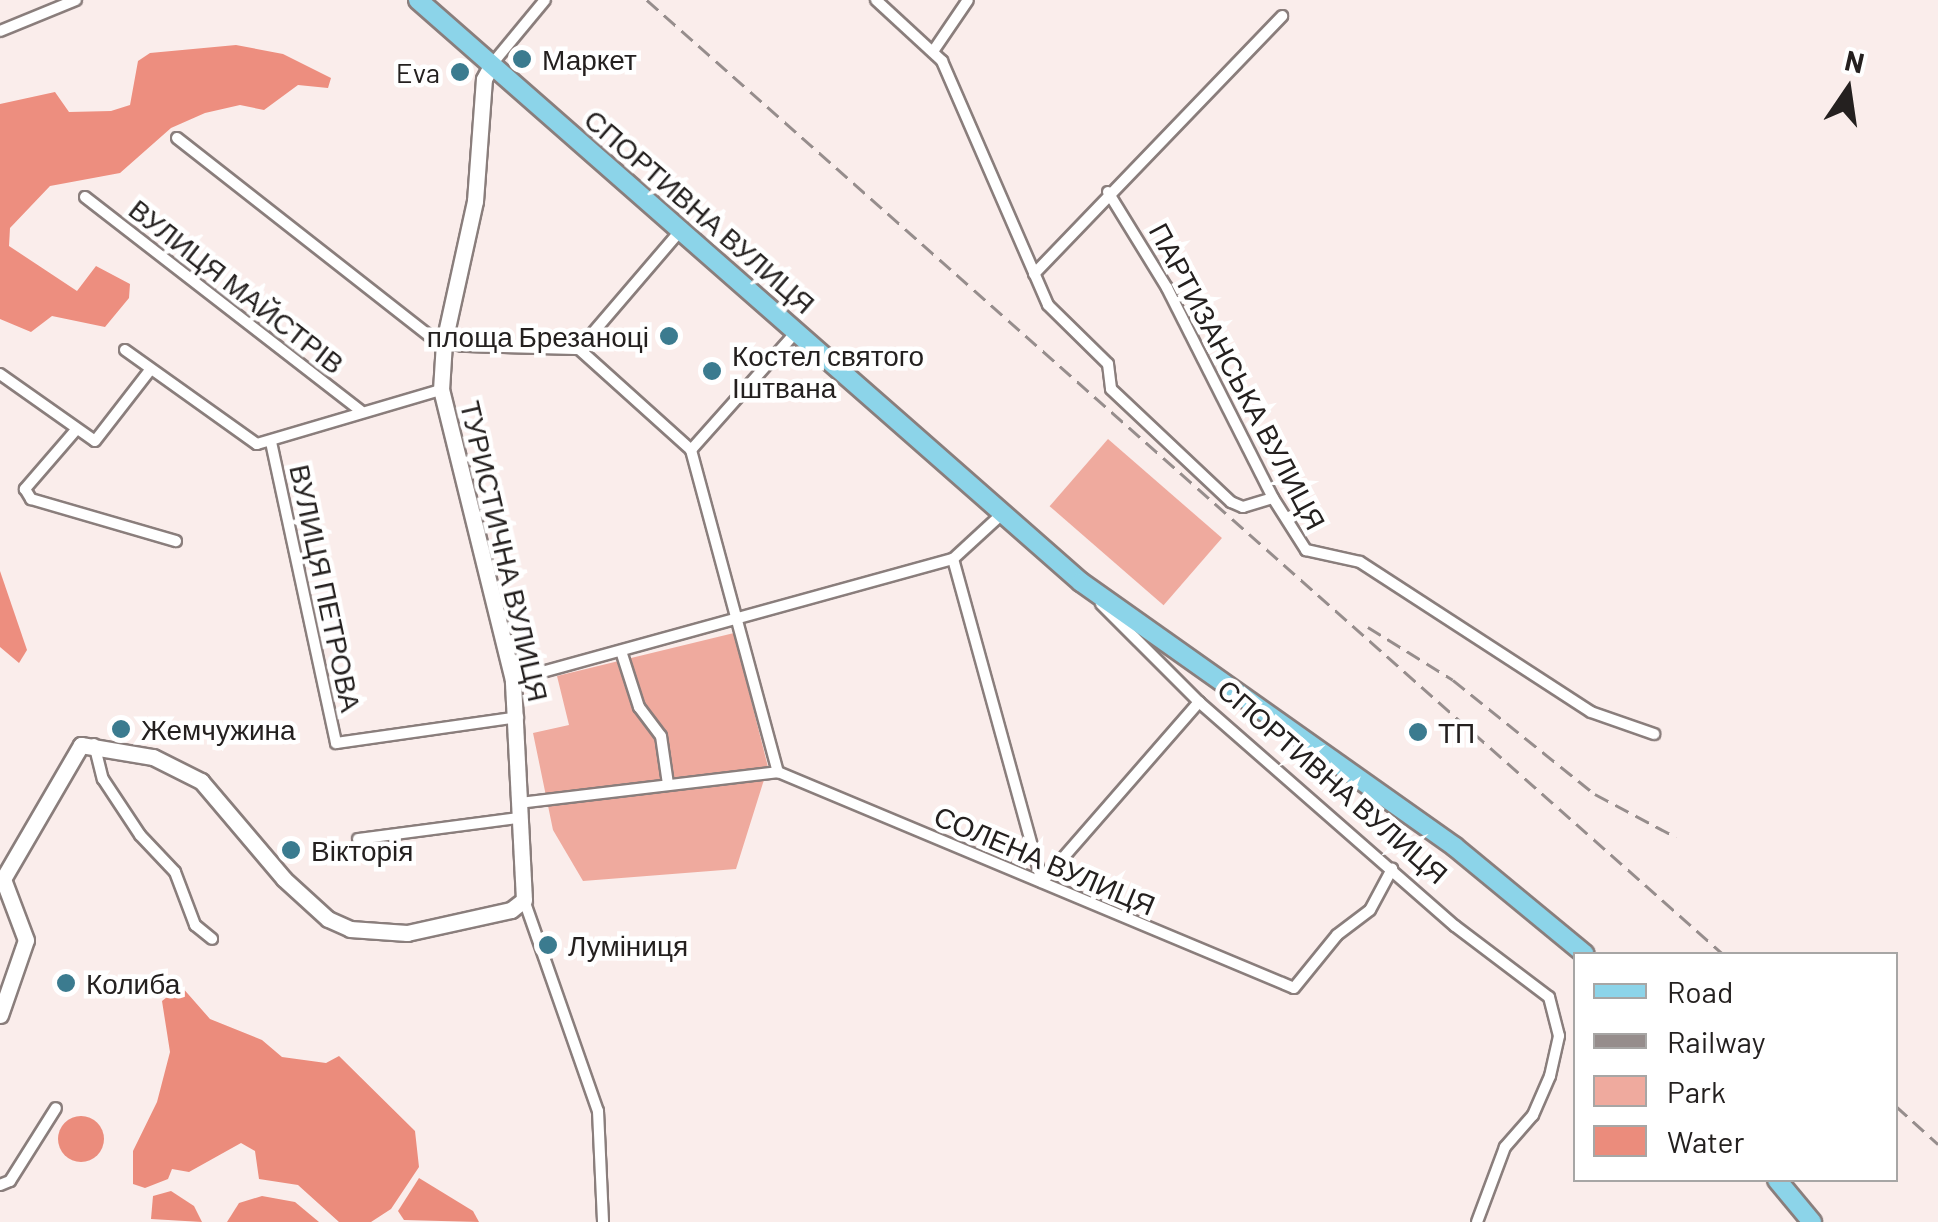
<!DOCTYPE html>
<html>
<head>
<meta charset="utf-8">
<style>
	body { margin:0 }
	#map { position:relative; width:1938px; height:1222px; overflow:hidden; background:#faedeb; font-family:Barlow,sans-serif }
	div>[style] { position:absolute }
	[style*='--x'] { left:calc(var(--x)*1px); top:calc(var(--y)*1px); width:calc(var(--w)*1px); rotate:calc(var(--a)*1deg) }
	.green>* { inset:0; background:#efaa9e; transform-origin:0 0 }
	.forest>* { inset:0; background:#ed8e7f }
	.water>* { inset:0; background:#eb8c7c }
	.round { border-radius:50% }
	.roads { filter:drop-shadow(2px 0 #8a7e7c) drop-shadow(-2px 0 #8a7e7c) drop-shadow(0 2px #8a7e7c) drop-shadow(0 -2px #8a7e7c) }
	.street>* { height:10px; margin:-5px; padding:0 5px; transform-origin:5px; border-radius:5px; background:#fff }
	.secondary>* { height:15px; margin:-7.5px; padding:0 7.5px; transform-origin:7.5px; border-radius:7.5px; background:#fff }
	.primary>* { height:18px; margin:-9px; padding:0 9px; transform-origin:9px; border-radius:9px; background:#8cd4e9 }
	.rail>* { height:2.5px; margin-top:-1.25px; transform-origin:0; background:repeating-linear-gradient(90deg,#968d8c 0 15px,transparent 0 23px) }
	.dots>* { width:28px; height:28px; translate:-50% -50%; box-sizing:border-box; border:5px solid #fff; border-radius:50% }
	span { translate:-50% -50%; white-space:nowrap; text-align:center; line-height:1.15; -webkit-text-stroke:9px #fff; paint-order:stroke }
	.poi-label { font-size:28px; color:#24201f }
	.left { translate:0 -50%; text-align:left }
	.right { translate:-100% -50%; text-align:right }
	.street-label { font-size:28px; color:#24201f }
	.legend { position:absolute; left:1573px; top:952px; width:325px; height:230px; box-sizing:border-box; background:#fff; border:2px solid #a7a6a5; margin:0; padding:12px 18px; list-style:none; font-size:30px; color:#24201f }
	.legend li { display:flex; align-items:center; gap:20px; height:50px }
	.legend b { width:50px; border:2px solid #a7a6a5 }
	.north { position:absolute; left:1798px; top:40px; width:100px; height:100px; -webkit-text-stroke:8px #fff; paint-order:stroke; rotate:13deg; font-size:28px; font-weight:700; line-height:40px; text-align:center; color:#24201f }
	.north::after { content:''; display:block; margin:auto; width:35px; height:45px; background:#24201f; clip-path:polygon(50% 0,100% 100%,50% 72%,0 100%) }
</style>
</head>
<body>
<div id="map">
	<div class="green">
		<div style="left:1108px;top:439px;width:151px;height:89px;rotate:41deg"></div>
		<div style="clip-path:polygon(734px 633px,768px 767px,736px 869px,583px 881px,553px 830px,533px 733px,569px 725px,557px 676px)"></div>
	</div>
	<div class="forest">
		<div style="clip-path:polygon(236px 45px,283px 54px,331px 78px,328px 88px,298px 85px,264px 110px,240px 105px,205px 113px,171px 128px,120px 173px,50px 186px,10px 228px,9px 246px,77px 291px,96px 266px,130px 284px,129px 298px,105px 327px,52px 316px,31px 332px,0 319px,0 104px,55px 92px,69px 112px,111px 111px,130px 105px,138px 61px,150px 53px)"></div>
		<div style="clip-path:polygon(0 571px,27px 650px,19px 663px,0 647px)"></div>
	</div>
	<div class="water">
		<div style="clip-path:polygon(181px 986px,210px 1019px,262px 1040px,282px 1057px,326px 1063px,339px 1056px,415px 1131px,419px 1167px,391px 1209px,371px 1222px,339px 1222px,298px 1185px,259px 1179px,255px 1151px,241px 1143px,189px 1172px,172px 1169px,168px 1179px,145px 1188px,133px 1184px,133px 1151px,157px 1102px,170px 1052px,162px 1001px)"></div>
		<div class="round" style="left:58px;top:1116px;width:46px;height:46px"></div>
		<div style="clip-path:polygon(419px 1178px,473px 1211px,479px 1222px,404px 1220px,398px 1211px)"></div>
		<div style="clip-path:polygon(171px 1191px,194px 1206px,202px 1222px,151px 1219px,153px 1196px)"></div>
		<div style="clip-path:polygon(262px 1196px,295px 1202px,319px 1222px,227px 1222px,239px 1203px)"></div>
	</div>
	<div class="roads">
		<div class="street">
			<div style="--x:876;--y:0;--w:90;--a:42.7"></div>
			<div style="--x:942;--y:61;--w:266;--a:66.5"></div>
			<div style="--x:1048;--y:305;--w:84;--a:44.5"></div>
			<div style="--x:1108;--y:364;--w:25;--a:83"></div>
			<div style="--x:1111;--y:389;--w:165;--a:43.3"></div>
			<div style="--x:1231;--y:502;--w:13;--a:23"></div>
			<div style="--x:1243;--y:507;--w:31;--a:-17"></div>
			<div style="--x:0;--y:31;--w:82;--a:-22.2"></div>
			<div style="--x:934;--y:50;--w:60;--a:-55.8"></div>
			<div style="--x:492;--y:64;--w:83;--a:-50.4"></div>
			<div style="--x:177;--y:138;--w:323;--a:38.1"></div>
			<div style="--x:431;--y:337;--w:33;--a:16"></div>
			<div style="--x:463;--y:346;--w:116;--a:1.5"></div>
			<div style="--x:579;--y:349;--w:151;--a:42"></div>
			<div style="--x:691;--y:450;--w:334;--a:74.9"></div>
			<div style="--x:778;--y:772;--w:559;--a:22.71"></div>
			<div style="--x:1294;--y:988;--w:68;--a:-50.9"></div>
			<div style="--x:1337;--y:935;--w:41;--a:-37.1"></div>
			<div style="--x:1370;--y:910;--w:47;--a:-61.8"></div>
			<div style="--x:1108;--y:192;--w:113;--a:58.4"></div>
			<div style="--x:1167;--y:288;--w:235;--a:63.2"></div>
			<div style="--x:1273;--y:498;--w:62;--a:57.6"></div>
			<div style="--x:1306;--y:550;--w:55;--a:12.5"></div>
			<div style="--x:1360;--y:562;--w:275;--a:33"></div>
			<div style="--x:1591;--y:712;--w:67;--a:19.2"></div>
			<div style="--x:85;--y:197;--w:349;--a:37.8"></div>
			<div style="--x:1034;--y:274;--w:358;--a:-46.1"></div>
			<div style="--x:579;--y:349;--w:155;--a:-49.4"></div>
			<div style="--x:125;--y:350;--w:162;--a:35.5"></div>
			<div style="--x:257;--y:444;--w:192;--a:-16.4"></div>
			<div style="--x:0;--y:374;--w:116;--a:35.2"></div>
			<div style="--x:95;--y:441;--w:90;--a:-52.2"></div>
			<div style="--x:75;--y:431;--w:77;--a:130.8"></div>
			<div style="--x:25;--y:489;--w:12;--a:59"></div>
			<div style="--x:31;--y:499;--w:151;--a:16.2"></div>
			<div style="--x:271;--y:442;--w:308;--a:77.8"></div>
			<div style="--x:336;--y:743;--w:184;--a:-8.1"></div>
			<div style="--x:691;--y:450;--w:158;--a:-48.3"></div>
			<div style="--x:953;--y:559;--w:335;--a:74.6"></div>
			<div style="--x:1101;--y:604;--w:139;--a:45"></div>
			<div style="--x:1199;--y:702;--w:340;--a:41.2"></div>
			<div style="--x:1455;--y:926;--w:118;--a:37.1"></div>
			<div style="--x:1549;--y:997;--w:40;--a:75.6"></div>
			<div style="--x:1559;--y:1036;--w:41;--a:102.7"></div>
			<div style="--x:1550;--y:1076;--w:43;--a:113.6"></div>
			<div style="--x:1533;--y:1115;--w:43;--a:131.2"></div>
			<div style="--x:1505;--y:1147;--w:80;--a:110.5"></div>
			<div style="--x:621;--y:651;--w:59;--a:72.2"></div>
			<div style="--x:639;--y:707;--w:36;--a:53"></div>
			<div style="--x:661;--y:736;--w:49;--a:81.7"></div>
			<div style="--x:513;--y:680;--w:456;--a:-15.4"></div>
			<div style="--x:953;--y:559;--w:67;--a:-42.6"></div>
			<div style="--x:94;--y:744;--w:36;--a:76"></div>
			<div style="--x:103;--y:779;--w:67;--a:56.5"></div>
			<div style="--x:140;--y:835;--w:51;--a:46.6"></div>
			<div style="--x:175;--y:872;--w:57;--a:69.3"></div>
			<div style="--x:195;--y:925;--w:22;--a:39"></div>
			<div style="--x:519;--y:803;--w:261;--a:-6.8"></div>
			<div style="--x:358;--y:839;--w:161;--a:-7.5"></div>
			<div style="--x:1042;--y:882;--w:239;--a:-48.9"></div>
			<div style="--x:524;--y:900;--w:224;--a:70.7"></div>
			<div style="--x:598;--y:1111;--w:111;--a:87.4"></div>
			<div style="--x:0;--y:1185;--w:11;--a:-22"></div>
			<div style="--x:10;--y:1181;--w:86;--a:-57.8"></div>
		</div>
		<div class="secondary">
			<div style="--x:0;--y:1015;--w:79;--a:-70.9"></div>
			<div style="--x:26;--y:940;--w:65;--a:-110.7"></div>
			<div style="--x:3;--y:879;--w:155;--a:-59.8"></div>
			<div style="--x:81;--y:745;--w:73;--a:9.5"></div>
			<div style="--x:153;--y:757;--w:54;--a:26.6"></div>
			<div style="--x:201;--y:781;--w:128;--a:49.7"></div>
			<div style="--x:284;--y:879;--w:59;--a:42.3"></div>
			<div style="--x:328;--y:919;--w:24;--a:24"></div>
			<div style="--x:350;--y:929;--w:57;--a:4"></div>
			<div style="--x:407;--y:933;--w:107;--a:-12.5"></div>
			<div style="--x:511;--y:910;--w:16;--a:-38"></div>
			<div style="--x:524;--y:900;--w:220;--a:-92.9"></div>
			<div style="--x:513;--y:680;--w:299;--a:-103.9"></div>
			<div style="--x:441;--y:390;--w:48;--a:-86.4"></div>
			<div style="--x:444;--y:342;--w:144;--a:-77.6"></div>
			<div style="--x:475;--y:201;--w:122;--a:-85.8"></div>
			<div style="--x:484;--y:79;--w:17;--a:-62"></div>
		</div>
		<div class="primary">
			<div style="--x:418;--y:0;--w:882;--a:41.28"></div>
			<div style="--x:1081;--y:582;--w:458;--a:35.3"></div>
			<div style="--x:1455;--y:847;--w:168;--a:39.5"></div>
			<div style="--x:1777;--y:1180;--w:55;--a:50.2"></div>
		</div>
	</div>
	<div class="rail">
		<div style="--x:647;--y:0;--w:1438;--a:41.56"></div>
		<div style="--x:1368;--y:627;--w:100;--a:31.9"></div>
		<div style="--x:1453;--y:680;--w:182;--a:38.8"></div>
		<div style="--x:1595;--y:794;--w:92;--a:28"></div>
		<div style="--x:1896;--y:1106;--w:57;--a:42.1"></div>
	</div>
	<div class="dots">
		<div style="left:522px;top:59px;background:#3b7b8f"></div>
		<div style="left:460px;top:72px;background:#3b7b8f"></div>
		<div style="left:669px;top:336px;background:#3b7b8f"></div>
		<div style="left:712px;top:371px;background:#3b7b8f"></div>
		<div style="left:121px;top:729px;background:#3b7b8f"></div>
		<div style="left:1418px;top:732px;background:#3b7b8f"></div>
		<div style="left:291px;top:850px;background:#3b7b8f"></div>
		<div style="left:548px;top:945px;background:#3b7b8f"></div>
		<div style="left:66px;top:983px;background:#3b7b8f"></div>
	</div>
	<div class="poi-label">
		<span class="left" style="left:542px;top:59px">Маркет</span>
		<span class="right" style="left:440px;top:72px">Eva</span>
		<span class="right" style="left:649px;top:336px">площа Брезаноці</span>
		<span class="left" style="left:732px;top:371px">Костел святого<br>Іштвана</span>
		<span class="left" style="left:141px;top:729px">Жемчужина</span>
		<span class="left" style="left:1438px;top:732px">ТП</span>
		<span class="left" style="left:311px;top:850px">Вікторія</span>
		<span class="left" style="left:568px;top:945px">Луміниця</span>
		<span class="left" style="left:86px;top:983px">Колиба</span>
	</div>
	<div class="street-label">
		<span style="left:700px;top:211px;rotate:41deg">СПОРТИВНА ВУЛИЦЯ</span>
		<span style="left:237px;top:286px;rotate:38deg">ВУЛИЦЯ МАЙСТРІВ</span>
		<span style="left:1238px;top:376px;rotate:62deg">ПАРТИЗАНСЬКА ВУЛИЦЯ</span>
		<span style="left:505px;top:551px;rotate:77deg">ТУРИСТИЧНА ВУЛИЦЯ</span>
		<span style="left:326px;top:588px;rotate:78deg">ВУЛИЦЯ ПЕТРОВА</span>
		<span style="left:1333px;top:781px;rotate:41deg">СПОРТИВНА ВУЛИЦЯ</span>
		<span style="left:1045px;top:860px;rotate:23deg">СОЛЕНА ВУЛИЦЯ</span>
	</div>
	<ul class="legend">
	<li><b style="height:12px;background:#8cd4e9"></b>Road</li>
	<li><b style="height:12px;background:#968d8c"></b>Railway</li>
	<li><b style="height:28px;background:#efaa9e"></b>Park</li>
	<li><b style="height:28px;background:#eb8c7c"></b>Water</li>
	</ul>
	<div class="north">N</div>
</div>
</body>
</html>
